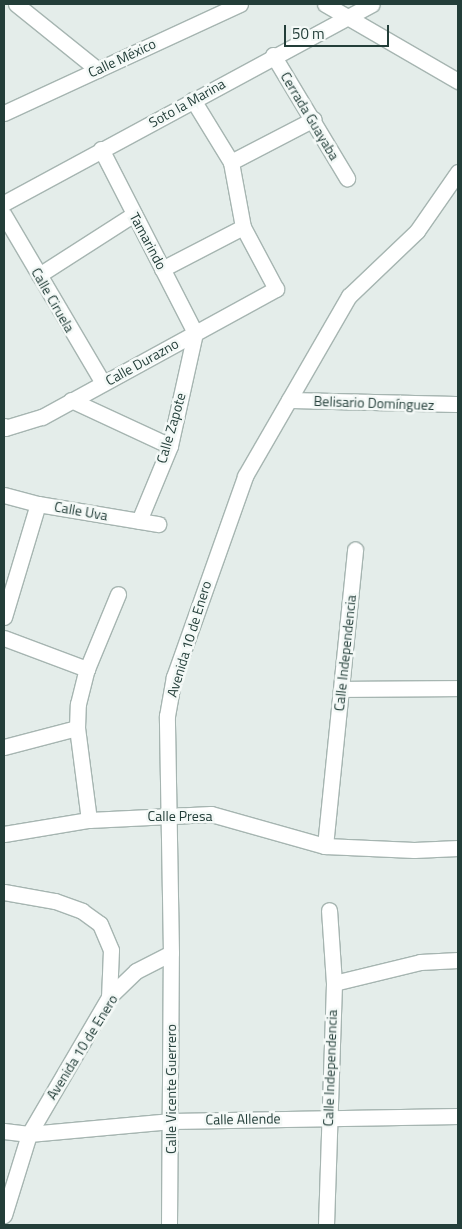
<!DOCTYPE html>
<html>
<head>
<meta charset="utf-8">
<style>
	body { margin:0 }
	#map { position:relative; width:462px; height:1229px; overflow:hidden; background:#e4edea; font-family:"Titillium Web",sans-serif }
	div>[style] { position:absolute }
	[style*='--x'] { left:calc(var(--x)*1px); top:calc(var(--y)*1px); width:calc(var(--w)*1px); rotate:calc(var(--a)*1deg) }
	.roads { filter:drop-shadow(1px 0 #a6b5b1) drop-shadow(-1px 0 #a6b5b1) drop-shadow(0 1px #a6b5b1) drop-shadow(0 -1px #a6b5b1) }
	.street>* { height:15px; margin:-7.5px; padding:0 7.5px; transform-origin:7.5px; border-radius:7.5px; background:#fff }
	span { translate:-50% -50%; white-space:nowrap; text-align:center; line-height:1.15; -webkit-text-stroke:5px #f4f9f7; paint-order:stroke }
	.street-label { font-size:14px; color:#233e39 }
	.frame { position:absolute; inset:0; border:5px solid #233e39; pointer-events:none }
	.scale { position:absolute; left:284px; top:25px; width:105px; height:22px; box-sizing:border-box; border:2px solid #233e39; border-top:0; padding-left:6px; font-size:15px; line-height:18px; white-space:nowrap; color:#233e39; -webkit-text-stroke:4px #f4f9f7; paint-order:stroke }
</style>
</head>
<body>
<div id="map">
	<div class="roads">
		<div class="street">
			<div style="--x:16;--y:4;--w:105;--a:38.8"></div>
			<div style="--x:325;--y:4;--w:154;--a:30.1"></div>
			<div style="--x:273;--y:55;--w:144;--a:59"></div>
			<div style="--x:4;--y:113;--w:260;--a:-24.8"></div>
			<div style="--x:101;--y:149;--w:207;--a:62.9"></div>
			<div style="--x:195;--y:333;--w:116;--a:102.5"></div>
			<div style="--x:170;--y:446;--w:81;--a:112.5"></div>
			<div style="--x:231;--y:162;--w:93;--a:-27.4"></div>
			<div style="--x:4;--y:203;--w:418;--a:-28.4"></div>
			<div style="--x:4;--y:215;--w:195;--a:59.5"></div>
			<div style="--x:162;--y:269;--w:91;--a:-27.4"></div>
			<div style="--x:39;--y:275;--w:113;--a:-32.7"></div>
			<div style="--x:71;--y:400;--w:109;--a:24.9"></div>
			<div style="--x:289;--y:400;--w:169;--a:1.4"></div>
			<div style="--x:4;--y:426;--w:2;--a:63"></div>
			<div style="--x:5;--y:428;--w:39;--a:-17"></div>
			<div style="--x:42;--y:417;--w:267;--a:-28.7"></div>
			<div style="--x:276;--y:289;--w:70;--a:-118"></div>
			<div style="--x:243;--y:227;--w:66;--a:-100.5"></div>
			<div style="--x:231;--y:162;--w:73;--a:-121.5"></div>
			<div style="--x:4;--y:495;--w:35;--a:15"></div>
			<div style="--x:38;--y:504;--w:122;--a:9.5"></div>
			<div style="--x:4;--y:617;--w:118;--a:-73.3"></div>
			<div style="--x:4;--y:638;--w:89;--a:20.5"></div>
			<div style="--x:342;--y:689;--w:116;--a:-0.5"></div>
			<div style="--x:4;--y:747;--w:75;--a:-14.6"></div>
			<div style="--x:89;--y:820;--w:93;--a:-97.4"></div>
			<div style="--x:77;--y:728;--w:24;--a:-88"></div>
			<div style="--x:78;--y:704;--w:36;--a:-76"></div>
			<div style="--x:87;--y:669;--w:81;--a:-67.5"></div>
			<div style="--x:4;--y:834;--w:86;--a:-9.4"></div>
			<div style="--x:89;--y:820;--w:122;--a:-2.8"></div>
			<div style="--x:211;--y:814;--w:118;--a:15.7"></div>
			<div style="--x:325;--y:846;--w:89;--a:2.6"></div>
			<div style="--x:414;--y:850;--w:44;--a:-2.6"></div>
			<div style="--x:325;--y:846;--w:298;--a:-84.2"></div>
			<div style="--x:4;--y:892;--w:52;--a:10"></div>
			<div style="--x:55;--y:901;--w:29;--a:20"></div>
			<div style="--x:82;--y:911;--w:22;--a:36"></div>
			<div style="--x:100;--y:924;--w:28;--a:67"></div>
			<div style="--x:111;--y:950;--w:47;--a:92.4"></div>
			<div style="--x:334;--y:983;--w:89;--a:-13.7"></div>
			<div style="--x:420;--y:962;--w:38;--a:-3"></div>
			<div style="--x:4;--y:1131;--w:25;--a:7"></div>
			<div style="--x:29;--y:1134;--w:143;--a:-5.2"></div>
			<div style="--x:171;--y:1121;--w:287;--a:-1"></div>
			<div style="--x:4;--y:1215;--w:85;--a:-72.8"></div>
			<div style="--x:29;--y:1134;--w:159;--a:-59.7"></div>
			<div style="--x:109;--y:997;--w:37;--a:-44"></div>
			<div style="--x:136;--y:971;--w:39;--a:-27"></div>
			<div style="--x:169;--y:1225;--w:272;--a:-89.6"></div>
			<div style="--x:171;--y:953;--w:237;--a:-91"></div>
			<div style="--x:167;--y:716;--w:40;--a:-80"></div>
			<div style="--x:174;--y:677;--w:213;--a:-70.5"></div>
			<div style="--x:245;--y:476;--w:208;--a:-60"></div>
			<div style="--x:349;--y:296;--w:94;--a:-43.7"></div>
			<div style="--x:417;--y:231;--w:72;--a:-55.2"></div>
			<div style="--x:326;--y:1225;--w:242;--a:-88.1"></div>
			<div style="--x:334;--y:983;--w:73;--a:-93.9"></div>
		</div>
	</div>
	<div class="street-label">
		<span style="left:122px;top:58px;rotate:-25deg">Calle México</span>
		<span style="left:187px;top:103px;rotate:-29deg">Soto la Marina</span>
		<span style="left:310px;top:116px;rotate:59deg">Cerrada Guayaba</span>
		<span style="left:148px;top:241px;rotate:62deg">Tamarindo</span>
		<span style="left:53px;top:300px;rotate:60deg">Calle Ciruela</span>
		<span style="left:142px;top:362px;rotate:-29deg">Calle Durazno</span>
		<span style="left:374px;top:403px;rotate:2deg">Belisario Domínguez</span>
		<span style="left:171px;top:428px;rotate:-74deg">Calle Zapote</span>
		<span style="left:81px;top:511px;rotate:10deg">Calle Uva</span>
		<span style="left:189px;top:639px;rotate:-73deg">Avenida 10 de Enero</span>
		<span style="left:345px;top:653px;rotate:-84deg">Calle Independencia</span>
		<span style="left:180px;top:816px">Calle Presa</span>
		<span style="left:82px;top:1047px;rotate:-58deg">Avenida 10 de Enero</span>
		<span style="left:330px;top:1068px;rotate:-88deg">Calle Independencia</span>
		<span style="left:171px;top:1089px;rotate:-90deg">Calle Vicente Guerrero</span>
		<span style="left:243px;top:1119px;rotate:-1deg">Calle Allende</span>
	</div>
	<div class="frame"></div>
	<div class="scale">50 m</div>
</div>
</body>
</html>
